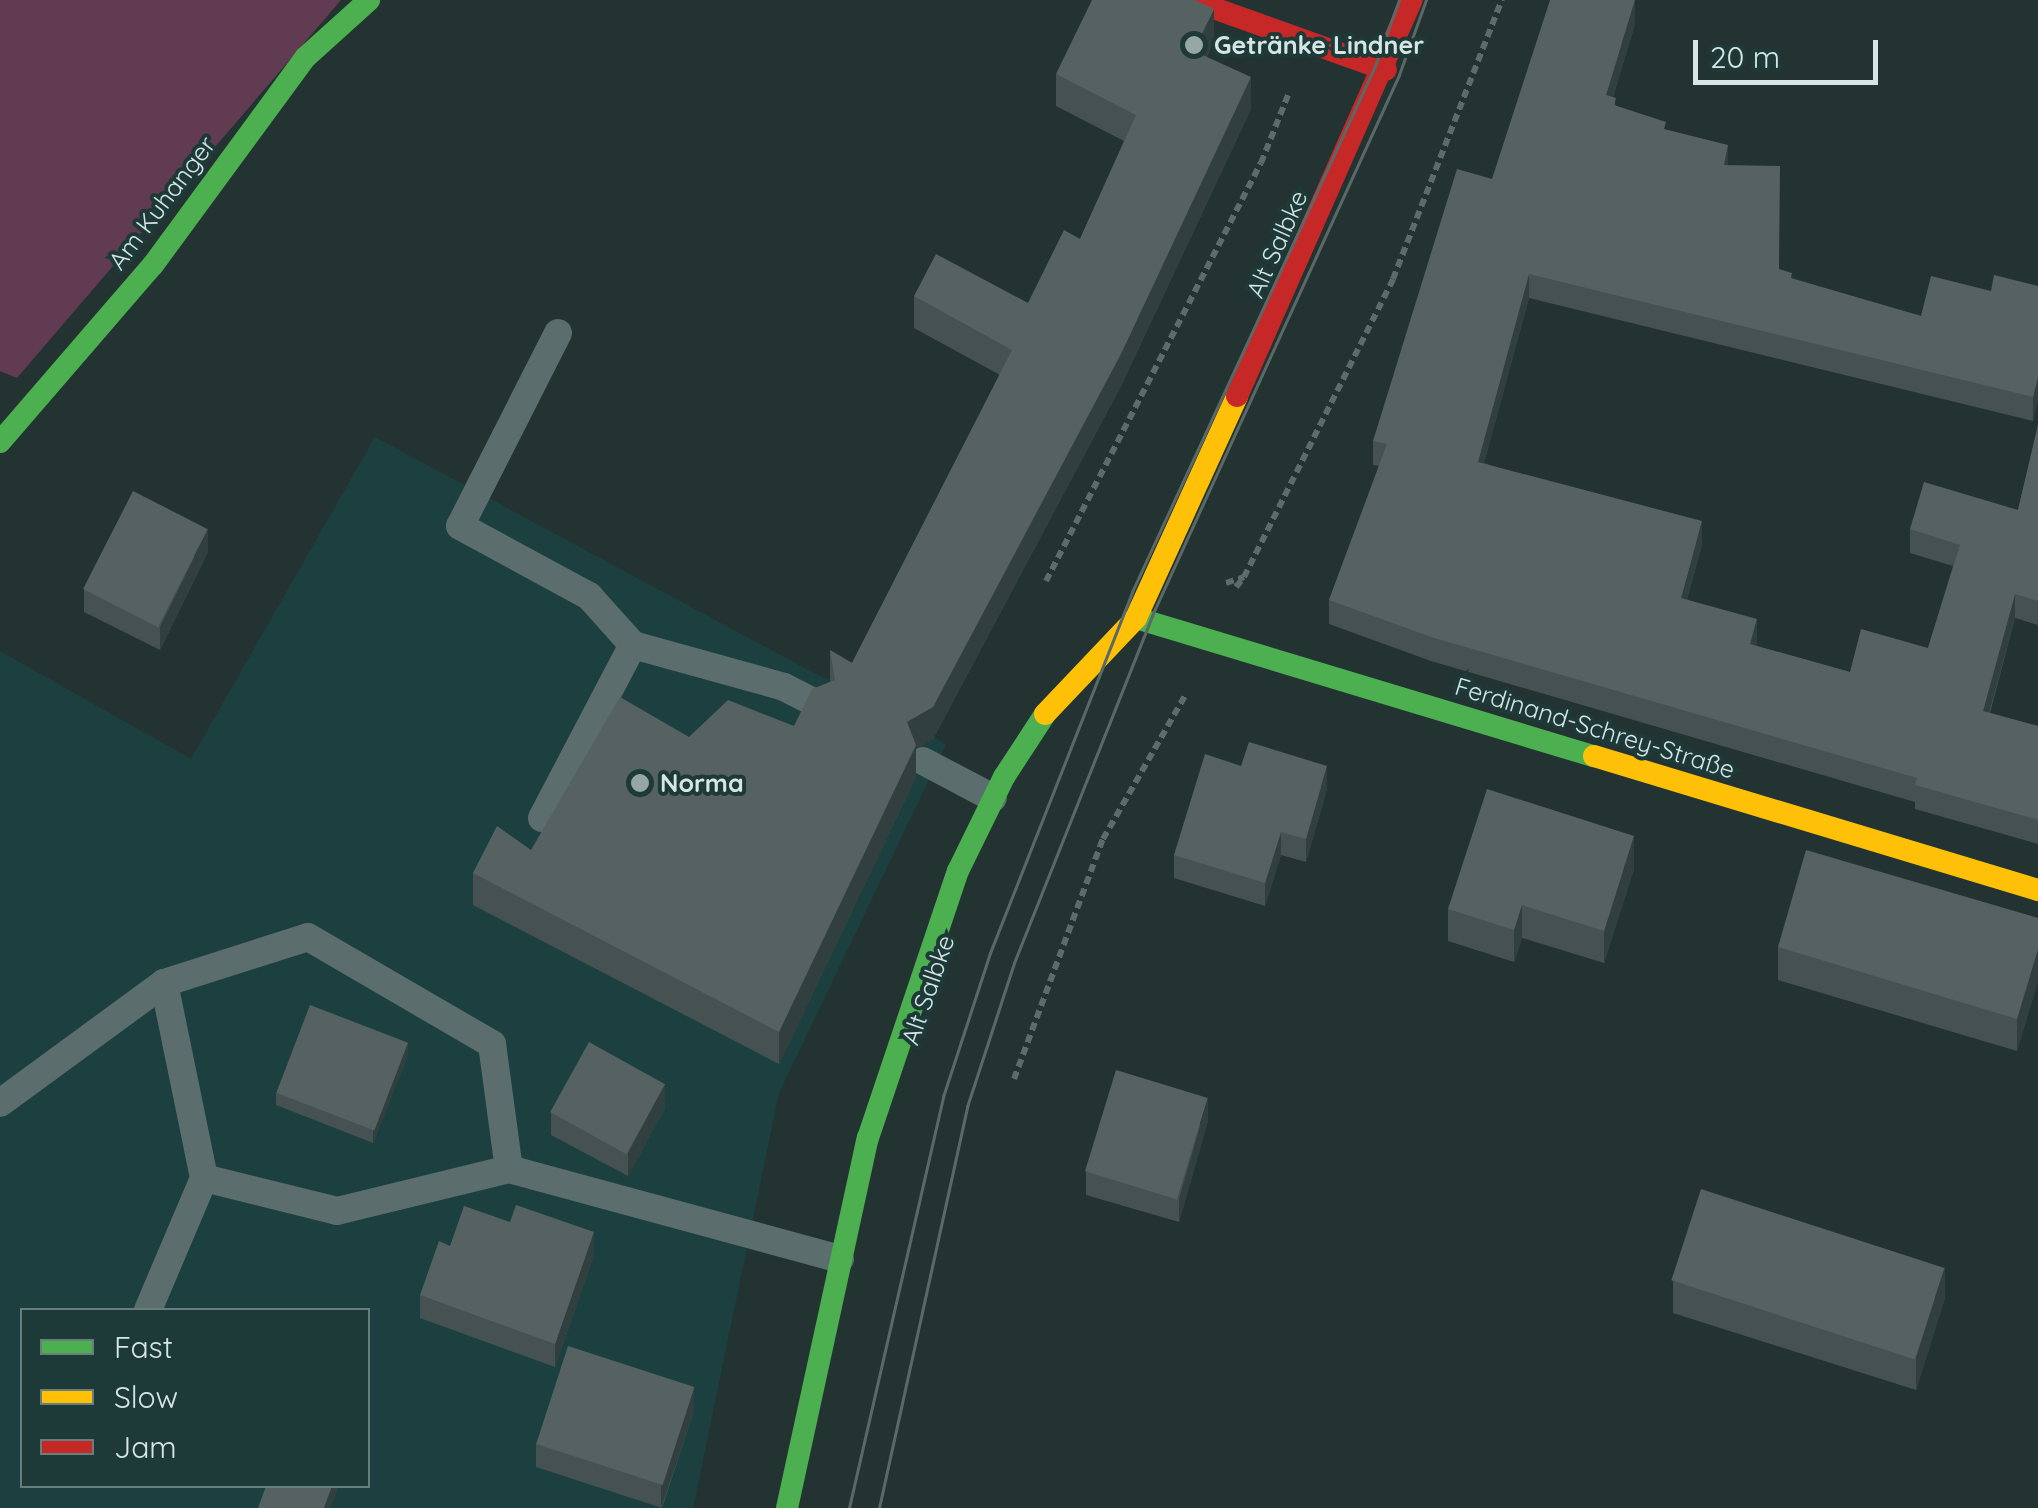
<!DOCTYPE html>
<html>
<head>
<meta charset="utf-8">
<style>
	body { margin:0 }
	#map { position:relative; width:2038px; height:1508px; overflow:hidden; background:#233332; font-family:Quicksand,sans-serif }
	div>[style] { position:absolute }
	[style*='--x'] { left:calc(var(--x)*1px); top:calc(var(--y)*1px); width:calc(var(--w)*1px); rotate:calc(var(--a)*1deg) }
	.built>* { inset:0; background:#1b403f }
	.green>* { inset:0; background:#603b52 }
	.path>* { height:6px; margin-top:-3px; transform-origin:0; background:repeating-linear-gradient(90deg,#5d6b6a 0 8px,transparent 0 13px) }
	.lane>* { height:28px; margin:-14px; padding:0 14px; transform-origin:14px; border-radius:14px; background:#5b6d6c }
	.fast>* { height:22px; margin:-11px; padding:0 11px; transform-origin:11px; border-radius:11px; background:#4caf50 }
	.slow>* { height:22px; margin:-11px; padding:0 11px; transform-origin:11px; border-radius:11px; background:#ffc107 }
	.jam>* { height:22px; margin:-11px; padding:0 11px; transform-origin:11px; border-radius:11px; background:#c62828 }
	.tram>* { height:2.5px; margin:-1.25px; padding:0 1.25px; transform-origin:1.25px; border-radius:1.25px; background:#5a6968 }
	.wall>* { inset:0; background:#455251 }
	.shaded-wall>* { inset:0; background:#313f3e }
	.building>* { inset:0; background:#556261; transform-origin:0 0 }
	.dots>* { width:28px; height:28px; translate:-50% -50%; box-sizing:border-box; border:5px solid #1d3938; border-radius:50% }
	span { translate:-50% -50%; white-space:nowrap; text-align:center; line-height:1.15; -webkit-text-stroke:8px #1d3938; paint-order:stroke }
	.poi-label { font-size:25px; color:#d6e6e5; font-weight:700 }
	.left { translate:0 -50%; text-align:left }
	.street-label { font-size:25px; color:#d6e6e5 }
	.legend { position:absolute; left:20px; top:1308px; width:350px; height:180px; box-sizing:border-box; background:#1d3938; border:2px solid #677e7d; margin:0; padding:12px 18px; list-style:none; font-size:30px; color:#d6e6e5 }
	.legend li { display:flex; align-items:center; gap:20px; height:50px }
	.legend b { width:50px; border:2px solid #677e7d }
	.scale { position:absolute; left:1693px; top:40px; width:185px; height:45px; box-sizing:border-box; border:5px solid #d6e6e5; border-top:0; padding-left:12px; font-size:30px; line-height:35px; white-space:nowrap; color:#d6e6e5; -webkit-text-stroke:8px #1d3938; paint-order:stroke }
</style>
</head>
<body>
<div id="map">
	<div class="built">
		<div style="clip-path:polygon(evenodd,375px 437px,946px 744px,779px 1093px,693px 1508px,0 1508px,0 651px,191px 759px,375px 437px,22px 1310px,368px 1310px,368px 1486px,22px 1486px,22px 1310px)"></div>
	</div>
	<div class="green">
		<div style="clip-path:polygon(0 0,341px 0,17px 378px,0 371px)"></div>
	</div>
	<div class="path">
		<div style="--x:1046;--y:581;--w:470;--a:-62.8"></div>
		<div style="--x:1261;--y:163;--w:73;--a:-68.3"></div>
		<div style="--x:1226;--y:583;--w:19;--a:-18"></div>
		<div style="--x:1244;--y:577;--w:333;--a:-63.4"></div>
		<div style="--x:1393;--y:279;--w:300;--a:-68.7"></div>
		<div style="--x:1236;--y:587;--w:13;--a:-51"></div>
		<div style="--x:1014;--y:1079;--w:256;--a:-69.7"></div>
		<div style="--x:1103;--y:839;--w:167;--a:-60.2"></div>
	</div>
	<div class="lane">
		<div style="--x:558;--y:333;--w:216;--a:116.9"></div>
		<div style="--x:460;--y:526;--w:147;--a:28.5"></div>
		<div style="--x:589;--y:596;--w:66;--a:48.1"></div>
		<div style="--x:923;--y:761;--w:79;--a:27.9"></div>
		<div style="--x:542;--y:818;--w:195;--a:-62.3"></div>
		<div style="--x:633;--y:645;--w:157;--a:15.5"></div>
		<div style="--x:784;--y:687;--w:39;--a:27"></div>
		<div style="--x:164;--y:983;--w:199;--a:78.4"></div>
		<div style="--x:204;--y:1178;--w:137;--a:13.9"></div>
		<div style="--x:337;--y:1211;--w:177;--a:-13.7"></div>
		<div style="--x:509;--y:1169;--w:343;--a:15.2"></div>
		<div style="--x:0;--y:1103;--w:203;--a:-36.2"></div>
		<div style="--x:164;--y:983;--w:151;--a:-17.7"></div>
		<div style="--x:308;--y:937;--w:213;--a:30.2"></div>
		<div style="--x:492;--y:1044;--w:126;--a:82.3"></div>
		<div style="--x:148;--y:1310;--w:143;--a:-67"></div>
	</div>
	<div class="fast">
		<div style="--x:0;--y:442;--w:234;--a:-49.2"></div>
		<div style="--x:153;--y:265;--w:258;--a:-53.7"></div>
		<div style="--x:306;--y:57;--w:85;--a:-42.1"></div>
		<div style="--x:1136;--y:618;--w:478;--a:16.8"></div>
		<div style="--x:787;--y:1508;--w:379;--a:-77.7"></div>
		<div style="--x:868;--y:1138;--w:282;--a:-71.4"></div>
		<div style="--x:958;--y:871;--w:105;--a:-63.9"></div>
		<div style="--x:1004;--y:777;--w:75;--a:-56.9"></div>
	</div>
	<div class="slow">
		<div style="--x:1045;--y:714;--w:132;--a:-46.5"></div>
		<div style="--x:1136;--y:618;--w:244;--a:-65.5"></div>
		<div style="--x:1594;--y:756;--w:464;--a:16.8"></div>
	</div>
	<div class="jam">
		<div style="--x:1191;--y:0;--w:207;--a:19.7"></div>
		<div style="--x:1237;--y:396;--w:433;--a:-66.2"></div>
	</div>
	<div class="tram">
		<div style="--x:849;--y:1508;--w:422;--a:-77.1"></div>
		<div style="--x:943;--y:1097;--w:151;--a:-71.9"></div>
		<div style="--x:990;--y:953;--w:388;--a:-68.5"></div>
		<div style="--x:1132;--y:592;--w:579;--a:-65.2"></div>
		<div style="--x:1375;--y:66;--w:70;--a:-70"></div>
		<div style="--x:879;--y:1508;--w:411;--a:-77.6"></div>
		<div style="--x:967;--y:1107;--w:151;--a:-71.9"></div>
		<div style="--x:1014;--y:963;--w:381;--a:-68.3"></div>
		<div style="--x:1155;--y:609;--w:587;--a:-65.44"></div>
		<div style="--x:1399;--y:75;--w:80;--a:-70.2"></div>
	</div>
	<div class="wall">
		<div style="clip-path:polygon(1635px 24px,1613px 97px,1616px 106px,1666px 130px,1728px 165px,1779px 269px,1792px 279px,1921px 316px,1991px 291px,2038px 286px,2033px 421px,1529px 298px,1484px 463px,1702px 545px,1687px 599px,1757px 643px,1756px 646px,1850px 672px,1928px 648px,1953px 566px,1910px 553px,1910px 529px,2018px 510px,2038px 425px,2038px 625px,2015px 618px,1990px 713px,2038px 726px,2038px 844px,1915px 809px,1915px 802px,1431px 661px,1329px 624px,1329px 600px,1379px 466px,1373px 465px,1373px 441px)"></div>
		<div style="clip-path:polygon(1214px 41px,1207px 57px,1251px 109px,1121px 386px,933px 739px,916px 749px,916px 777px,779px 1064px,473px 905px,473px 873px,531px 850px,689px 737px,794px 726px,830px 682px,830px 650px,852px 663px,1000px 375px,914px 328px,914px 296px,1028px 303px,1080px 239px,1124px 141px,1056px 106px,1056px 74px)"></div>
		<div style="clip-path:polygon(208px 552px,160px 650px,84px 612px,84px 589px)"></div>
		<div style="clip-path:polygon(1241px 766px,1327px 789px,1306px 862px,1281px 855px,1265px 906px,1174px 878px,1174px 855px)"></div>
		<div style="clip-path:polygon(1634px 869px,1604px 963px,1522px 938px,1514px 962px,1448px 941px,1448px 909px)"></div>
		<div style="clip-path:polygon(2038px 918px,2038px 981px,2017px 1051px,1778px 980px,1778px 947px)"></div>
		<div style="clip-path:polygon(408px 1055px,373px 1143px,276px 1105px,276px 1093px)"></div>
		<div style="clip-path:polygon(665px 1108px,628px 1176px,551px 1135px,551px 1112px)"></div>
		<div style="clip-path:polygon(1208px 1121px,1179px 1222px,1086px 1195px,1086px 1172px)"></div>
		<div style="clip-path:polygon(450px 1246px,594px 1255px,555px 1367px,420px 1318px,420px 1295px)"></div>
		<div style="clip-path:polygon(1673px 1281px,1945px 1298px,1916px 1390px,1673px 1313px)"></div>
		<div style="clip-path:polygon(694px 1411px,662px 1508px,536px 1467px,536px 1444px)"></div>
	</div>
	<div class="shaded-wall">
		<div style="clip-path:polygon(1635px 0,1635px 24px,1606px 119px,1606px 95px)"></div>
		<div style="clip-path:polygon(1214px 9px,1214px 41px,1194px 83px,1194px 51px)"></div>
		<div style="clip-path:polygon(1251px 77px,1251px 109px,1121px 386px,933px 739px,916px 749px,916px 777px,779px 1064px,779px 1032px,907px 722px)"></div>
		<div style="clip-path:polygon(1728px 145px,1728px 169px,1724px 165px)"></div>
		<div style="clip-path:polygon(1529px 274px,1529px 298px,1478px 486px,1478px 462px)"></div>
		<div style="clip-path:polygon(2038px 378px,2038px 402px,2033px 421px,2033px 397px)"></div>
		<div style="clip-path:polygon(1702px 521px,1702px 545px,1681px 622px,1681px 598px)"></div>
		<div style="clip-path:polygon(208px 529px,208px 552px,160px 650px,160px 627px)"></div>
		<div style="clip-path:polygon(2015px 594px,2015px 618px,1983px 735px,1983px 711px)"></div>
		<div style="clip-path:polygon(1757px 619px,1757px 643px,1750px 668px,1750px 644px)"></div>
		<div style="clip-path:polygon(1327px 766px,1327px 789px,1306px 862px,1306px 839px)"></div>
		<div style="clip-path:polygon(1281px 832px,1281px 855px,1265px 906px,1265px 883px)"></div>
		<div style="clip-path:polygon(1634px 836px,1634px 869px,1604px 963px,1604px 931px)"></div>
		<div style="clip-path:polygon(1522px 905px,1522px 938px,1514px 962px,1514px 930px)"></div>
		<div style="clip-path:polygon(2038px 949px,2038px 981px,2017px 1051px,2017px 1019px)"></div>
		<div style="clip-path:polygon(408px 1043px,408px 1055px,373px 1143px,373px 1131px)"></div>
		<div style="clip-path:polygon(665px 1084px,665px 1108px,628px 1176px,628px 1153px)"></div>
		<div style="clip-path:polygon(1208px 1098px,1208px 1121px,1179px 1222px,1179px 1199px)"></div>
		<div style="clip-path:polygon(594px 1232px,594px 1255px,555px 1367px,555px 1344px)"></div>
		<div style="clip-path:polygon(1945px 1266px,1945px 1298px,1916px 1390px,1916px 1358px)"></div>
		<div style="clip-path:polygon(694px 1388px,694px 1411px,661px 1508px,661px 1486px)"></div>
		<div style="clip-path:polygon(332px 1486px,339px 1486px,331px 1508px,324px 1508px)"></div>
	</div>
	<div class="building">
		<div style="clip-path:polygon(1092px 0,1195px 0,1214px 9px,1194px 51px,1251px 77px,1121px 354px,933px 707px,907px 722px,916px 745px,779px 1032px,473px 873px,497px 826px,531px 850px,620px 697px,689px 737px,728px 700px,794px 726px,812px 689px,835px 680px,830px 650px,852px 663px,1012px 350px,914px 296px,936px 254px,1028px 303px,1064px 230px,1080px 239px,1136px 115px,1056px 74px)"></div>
		<div style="clip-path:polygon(1550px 0,1635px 0,1606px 95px,1616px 98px,1614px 105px,1666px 122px,1664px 129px,1728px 145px,1724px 165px,1780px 166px,1779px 269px,1792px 273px,1791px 278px,1921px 316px,1931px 276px,1991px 291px,1994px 275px,2038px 286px,2038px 378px,2033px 397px,1529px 274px,1478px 462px,1702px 521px,1681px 598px,1757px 619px,1750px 644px,1850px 672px,1861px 629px,1928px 648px,1960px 545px,1910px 529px,1924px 482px,2018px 510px,2038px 425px,2038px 601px,2015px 594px,1983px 711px,2038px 726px,2038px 820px,1915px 785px,1917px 778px,1431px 637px,1329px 600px,1387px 444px,1373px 441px,1457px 169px,1492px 179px)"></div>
		<div style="left:133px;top:491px;width:84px;height:110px;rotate:27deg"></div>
		<div style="clip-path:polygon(1249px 742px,1327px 766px,1306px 839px,1281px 832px,1265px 883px,1174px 855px,1205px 754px,1241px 766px)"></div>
		<div style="clip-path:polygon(1487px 789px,1634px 836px,1604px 931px,1522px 905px,1514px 930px,1448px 909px)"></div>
		<div style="clip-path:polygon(1806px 850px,2038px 918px,2038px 949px,2017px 1019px,1778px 947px)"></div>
		<div style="left:310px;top:1005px;width:105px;height:94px;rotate:21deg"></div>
		<div style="left:589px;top:1042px;width:87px;height:80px;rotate:29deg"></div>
		<div style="left:1116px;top:1070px;width:96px;height:106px;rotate:17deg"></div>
		<div style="left:1701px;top:1189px;width:256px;height:96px;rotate:18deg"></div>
		<div style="clip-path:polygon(516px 1205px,594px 1232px,555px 1344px,420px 1295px,439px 1241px,450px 1246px,464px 1206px,510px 1222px)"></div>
		<div style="left:568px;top:1346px;width:133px;height:103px;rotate:18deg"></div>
		<div style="clip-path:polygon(266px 1486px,332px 1486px,324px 1508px,258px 1508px)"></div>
	</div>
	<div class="dots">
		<div style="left:1194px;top:45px;background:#97a7a6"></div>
		<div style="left:640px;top:783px;background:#97a7a6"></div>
	</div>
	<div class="poi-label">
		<span class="left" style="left:1214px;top:45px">Getränke Lindner</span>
		<span class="left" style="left:660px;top:783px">Norma</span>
	</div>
	<div class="street-label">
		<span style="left:162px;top:203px;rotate:-53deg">Am Kuhanger</span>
		<span style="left:1277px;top:244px;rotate:-66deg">Alt Salbke</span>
		<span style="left:1595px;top:728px;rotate:17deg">Ferdinand-Schrey-Straße</span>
		<span style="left:928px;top:990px;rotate:-71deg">Alt Salbke</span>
	</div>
	<ul class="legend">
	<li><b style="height:12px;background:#4caf50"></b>Fast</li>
	<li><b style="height:12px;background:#ffc107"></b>Slow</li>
	<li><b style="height:12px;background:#c62828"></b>Jam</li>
	</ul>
	<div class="scale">20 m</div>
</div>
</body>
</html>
